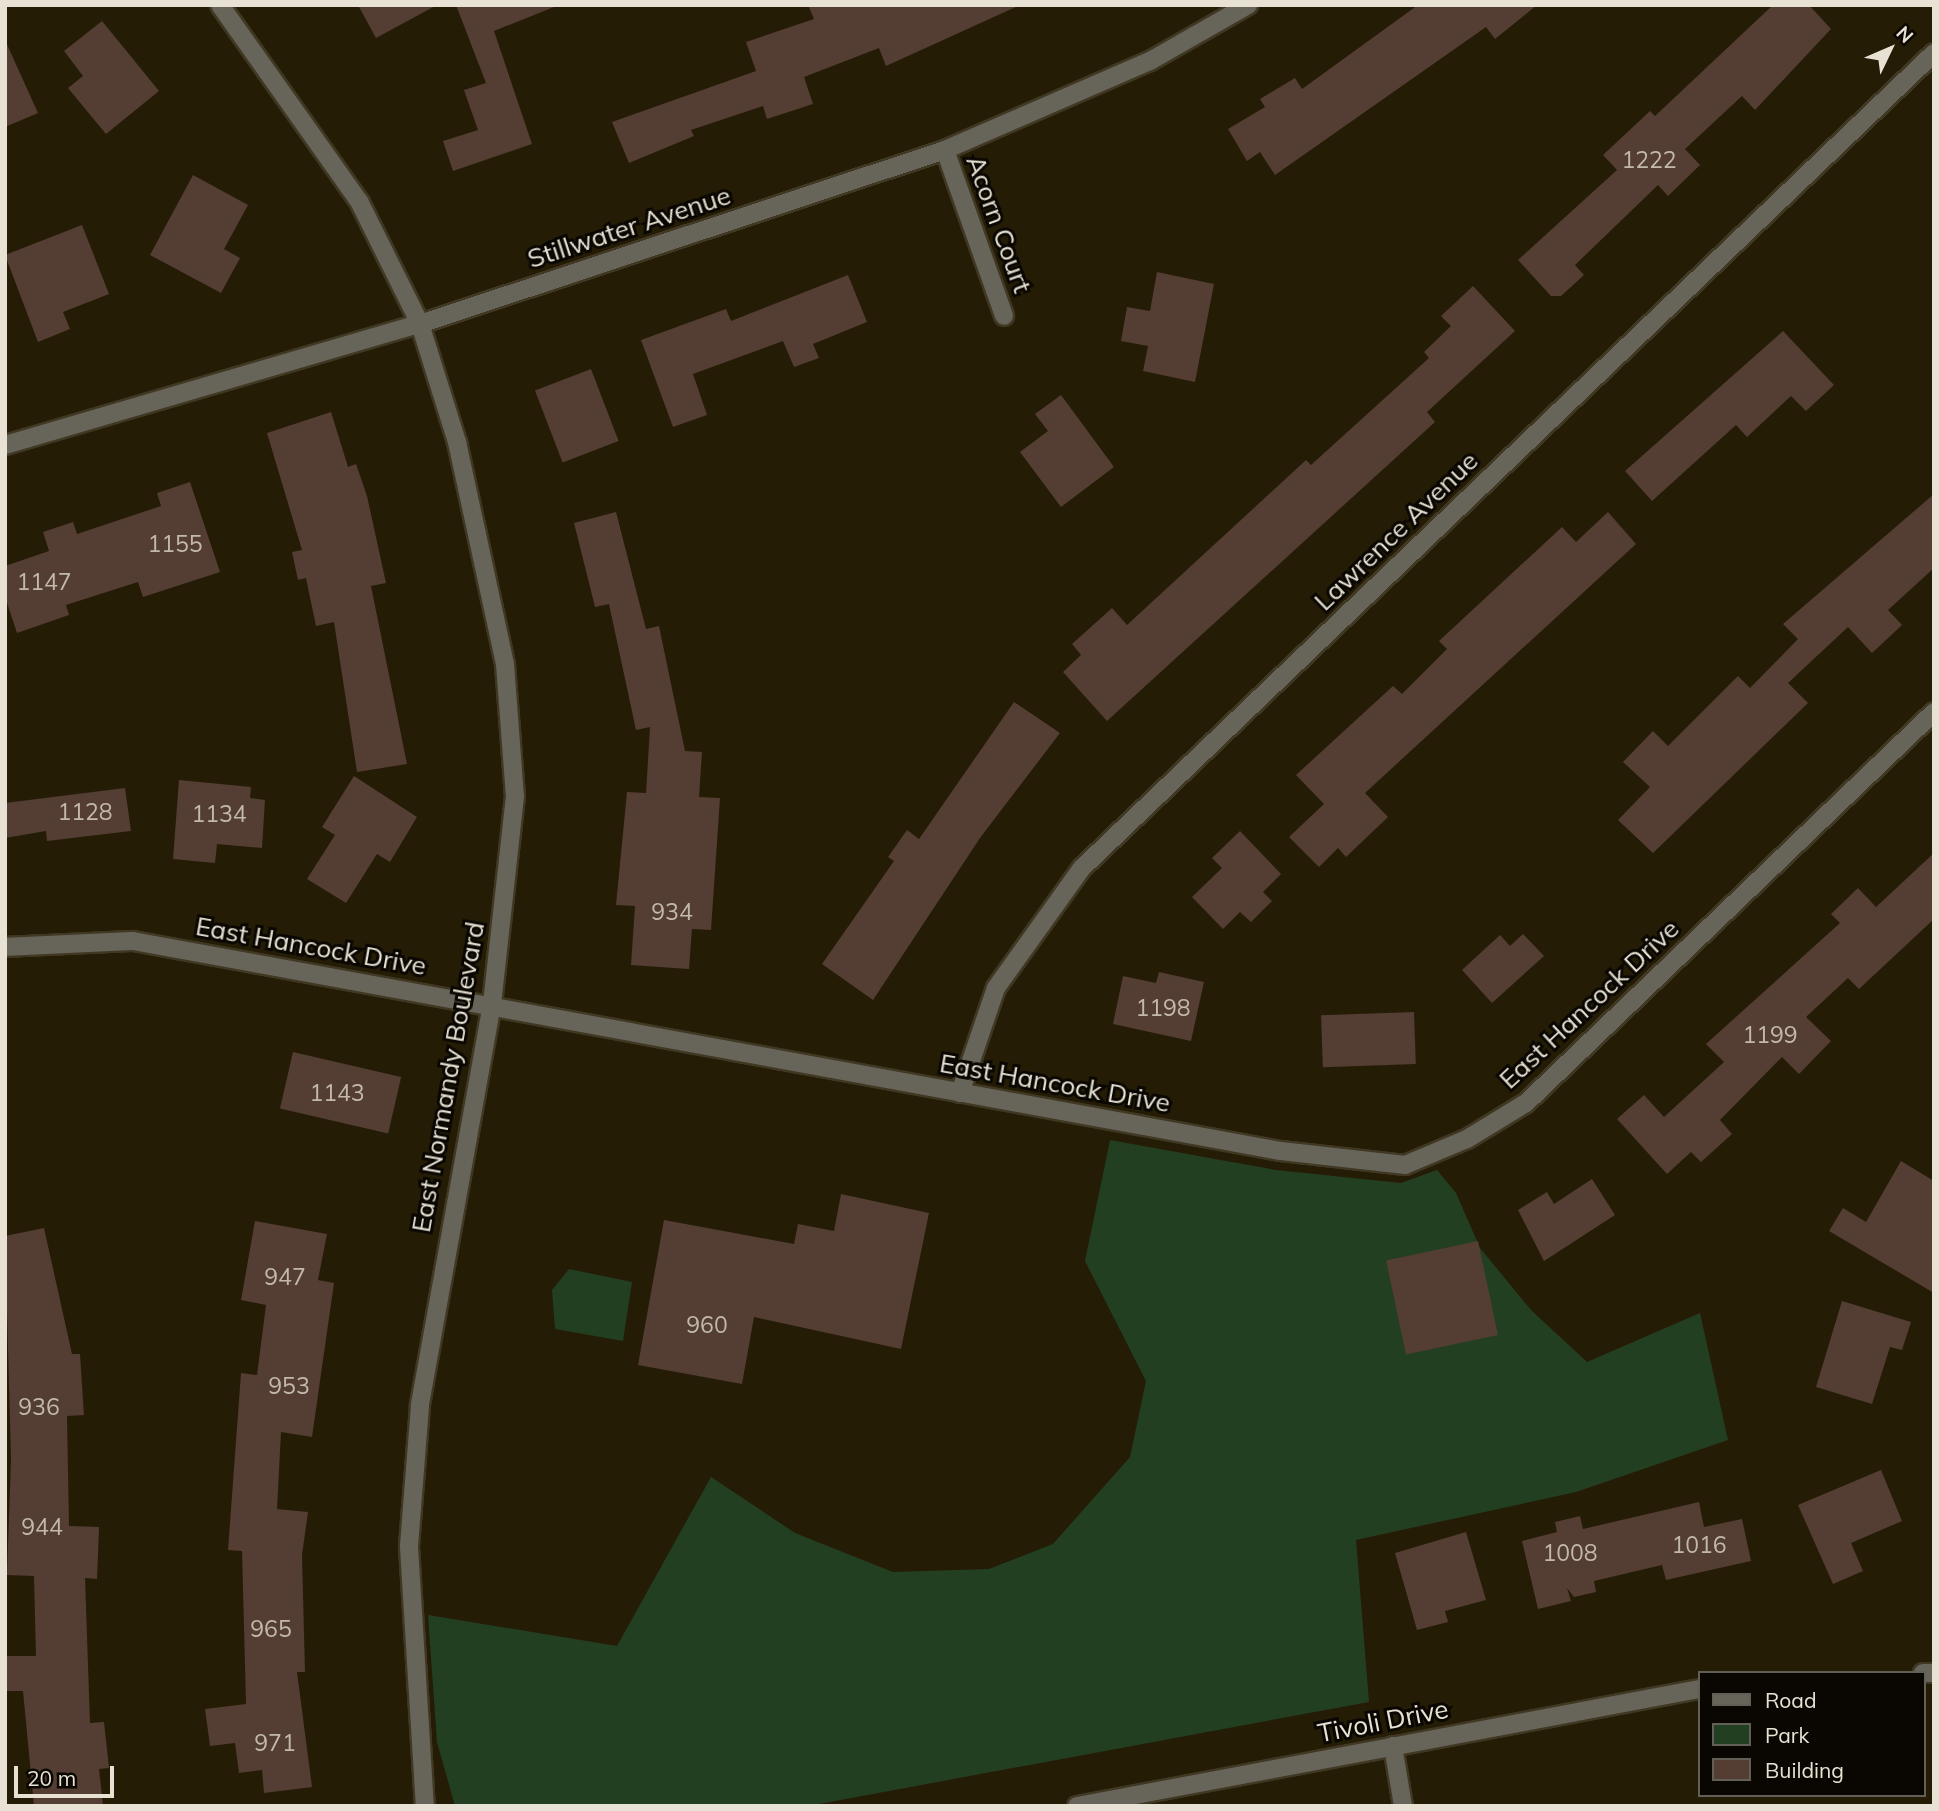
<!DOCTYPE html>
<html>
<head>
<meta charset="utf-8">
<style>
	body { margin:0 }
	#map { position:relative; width:1939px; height:1811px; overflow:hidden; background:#251c06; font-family:Mulish,sans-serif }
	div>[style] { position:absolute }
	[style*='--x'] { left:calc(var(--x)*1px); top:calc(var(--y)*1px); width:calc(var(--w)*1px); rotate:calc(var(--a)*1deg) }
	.green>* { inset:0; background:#233f21 }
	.building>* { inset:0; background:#543d32; transform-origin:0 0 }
	.roads { filter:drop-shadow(2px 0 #403823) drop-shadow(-2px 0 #403823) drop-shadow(0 2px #403823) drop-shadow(0 -2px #403823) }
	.minor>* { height:18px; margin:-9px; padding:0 9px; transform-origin:9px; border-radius:9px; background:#67655a }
	.tertiary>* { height:18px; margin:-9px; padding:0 9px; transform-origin:9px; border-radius:9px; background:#67655a }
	span { translate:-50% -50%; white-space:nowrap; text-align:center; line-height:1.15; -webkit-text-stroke:6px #0a0702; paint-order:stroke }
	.number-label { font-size:23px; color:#c2b9ac }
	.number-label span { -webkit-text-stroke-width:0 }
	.street-label { font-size:26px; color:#e7e2d4 }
	.frame { position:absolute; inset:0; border:7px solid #e7e2d4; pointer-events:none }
	.legend { position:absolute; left:1698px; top:1671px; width:228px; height:126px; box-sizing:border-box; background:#0a0702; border:2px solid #625f56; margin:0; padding:9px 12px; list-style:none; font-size:21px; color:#e7e2d4 }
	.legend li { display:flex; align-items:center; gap:14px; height:35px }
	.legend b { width:35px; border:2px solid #625f56 }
	.north { position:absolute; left:1855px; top:14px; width:70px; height:70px; -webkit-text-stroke:5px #0a0702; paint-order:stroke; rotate:46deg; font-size:19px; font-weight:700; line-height:28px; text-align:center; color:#e7e2d4 }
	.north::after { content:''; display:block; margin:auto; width:24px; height:32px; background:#e7e2d4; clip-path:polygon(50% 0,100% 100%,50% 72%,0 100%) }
	.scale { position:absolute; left:14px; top:1766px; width:100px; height:32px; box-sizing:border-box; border:4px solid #e7e2d4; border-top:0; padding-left:9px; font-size:21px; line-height:24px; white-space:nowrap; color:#e7e2d4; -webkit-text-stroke:5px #0a0702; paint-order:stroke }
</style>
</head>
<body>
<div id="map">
	<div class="green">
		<div style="clip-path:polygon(1110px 1140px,1276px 1170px,1401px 1183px,1437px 1170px,1456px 1193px,1480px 1248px,1531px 1310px,1587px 1362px,1700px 1313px,1728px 1440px,1576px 1492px,1356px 1540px,1369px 1702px,808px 1806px,455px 1806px,437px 1742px,428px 1615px,617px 1646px,711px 1477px,795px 1533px,893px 1572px,989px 1569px,1053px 1544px,1130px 1457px,1146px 1381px,1085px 1261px)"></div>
		<div style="clip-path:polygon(569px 1269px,632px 1282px,623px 1341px,555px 1329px,552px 1290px)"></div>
	</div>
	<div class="building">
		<div style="clip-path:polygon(358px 5px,437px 5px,376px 38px)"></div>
		<div style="clip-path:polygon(456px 5px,554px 7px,494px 31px,532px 144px,453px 171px,443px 141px,478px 130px,464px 90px,486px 83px)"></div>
		<div style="clip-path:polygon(808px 5px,1020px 5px,886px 66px,879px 48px,804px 77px,813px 104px,767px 119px,763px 106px,691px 130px,694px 136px,629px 163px,612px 122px,756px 71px,746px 42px,814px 19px)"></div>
		<div style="clip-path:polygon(1418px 5px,1537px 5px,1495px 39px,1486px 27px,1275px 175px,1260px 152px,1247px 161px,1228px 129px,1265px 107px,1260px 99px,1295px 78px,1302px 89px)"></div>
		<div style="clip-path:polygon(1773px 5px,1809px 5px,1831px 29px,1755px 110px,1742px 96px,1685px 149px,1700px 165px,1668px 196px,1658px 185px,1575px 265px,1584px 275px,1561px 296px,1551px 296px,1518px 260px,1617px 170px,1603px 155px,1650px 111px,1655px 116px)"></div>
		<div style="clip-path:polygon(102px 21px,159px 91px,106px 134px,68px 88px,83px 76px,64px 51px)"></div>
		<div style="clip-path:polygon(5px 40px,38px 113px,5px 127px)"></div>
		<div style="clip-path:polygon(193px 175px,248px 205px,224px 249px,240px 258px,221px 293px,150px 255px)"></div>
		<div style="clip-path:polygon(82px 225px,109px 294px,63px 312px,70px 329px,38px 342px,5px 255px)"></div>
		<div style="clip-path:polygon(1157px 272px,1214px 284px,1195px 382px,1143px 371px,1148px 346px,1121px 341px,1127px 307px,1150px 311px)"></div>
		<div style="clip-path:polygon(848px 275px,867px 322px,813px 344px,819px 358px,794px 367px,783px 341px,693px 374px,707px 415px,673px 427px,641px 340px,726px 309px,731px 321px)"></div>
		<div style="clip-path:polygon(1473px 286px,1515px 331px,1427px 412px,1435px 422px,1107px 721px,1063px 672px,1081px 655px,1072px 644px,1112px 608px,1127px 625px,1306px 460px,1311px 465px,1429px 358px,1424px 352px,1451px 326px,1441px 316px)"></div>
		<div style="clip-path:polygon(1783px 331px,1834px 385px,1806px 411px,1791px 396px,1747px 437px,1736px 425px,1652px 501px,1625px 471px)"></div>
		<div style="left:591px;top:369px;width:77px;height:60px;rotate:69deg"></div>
		<div style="clip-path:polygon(1061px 395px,1114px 467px,1061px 507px,1020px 452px,1048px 431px,1035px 414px)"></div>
		<div style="clip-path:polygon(331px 412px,348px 467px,356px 464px,367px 496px,386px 583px,371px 586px,407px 764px,357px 772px,334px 622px,316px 626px,306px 578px,298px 580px,292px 552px,302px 550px,267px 433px)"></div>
		<div style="clip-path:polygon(190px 482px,220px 572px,143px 597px,138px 582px,66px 605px,69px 615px,17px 633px,5px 597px,5px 566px,49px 551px,43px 532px,73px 522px,77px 534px,161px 506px,157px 493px)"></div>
		<div style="clip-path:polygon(1934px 494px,1934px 568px,1888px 610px,1902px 625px,1872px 653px,1848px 627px,1788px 683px,1808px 703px,1653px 853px,1618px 820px,1650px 787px,1623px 762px,1653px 731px,1668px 746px,1738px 676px,1750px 688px,1798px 639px,1783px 624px)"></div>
		<div style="clip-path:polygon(616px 512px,646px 629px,659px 626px,685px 751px,702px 752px,699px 797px,720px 798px,711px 930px,692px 929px,689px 969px,631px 965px,635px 906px,616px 905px,627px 792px,646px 793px,650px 727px,636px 730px,609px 604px,595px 607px,574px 523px)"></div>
		<div style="clip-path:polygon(1608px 512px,1636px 544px,1365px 793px,1388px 817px,1346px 857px,1338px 848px,1319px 867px,1289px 837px,1324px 804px,1296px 775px,1393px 686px,1402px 694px,1447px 649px,1439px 641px,1562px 527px,1576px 542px)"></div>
		<div style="clip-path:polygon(1014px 702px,1060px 733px,980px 838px,873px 1000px,822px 964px,894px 861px,888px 857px,907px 830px,919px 839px)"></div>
		<div style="clip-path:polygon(354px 776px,417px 817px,390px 862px,377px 854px,346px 903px,307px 879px,335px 835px,322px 827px)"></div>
		<div style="clip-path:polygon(179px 780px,251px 787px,250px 798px,265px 800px,262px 848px,217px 844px,215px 863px,173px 859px)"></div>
		<div style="clip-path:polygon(125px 788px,131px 831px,47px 841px,46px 831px,5px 838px,5px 803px)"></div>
		<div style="clip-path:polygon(1240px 831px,1281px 874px,1263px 892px,1272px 901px,1251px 922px,1240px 912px,1223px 929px,1192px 897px,1222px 868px,1212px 858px)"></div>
		<div style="clip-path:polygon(1934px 853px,1934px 919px,1859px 989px,1848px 978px,1806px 1017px,1831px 1041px,1799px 1074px,1782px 1057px,1720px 1120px,1732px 1134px,1701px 1162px,1691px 1152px,1667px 1174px,1617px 1119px,1644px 1095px,1664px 1117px,1724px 1062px,1706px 1044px,1840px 923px,1831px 914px,1858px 888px,1876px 907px)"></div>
		<div style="clip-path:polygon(1523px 934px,1544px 956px,1492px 1003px,1462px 970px,1500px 935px,1510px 946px)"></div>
		<div style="clip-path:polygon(1159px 972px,1204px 982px,1191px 1041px,1113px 1024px,1123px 976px,1156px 983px)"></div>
		<div style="left:1414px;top:1012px;width:52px;height:93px;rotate:88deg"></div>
		<div style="left:293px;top:1052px;width:111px;height:58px;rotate:13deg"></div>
		<div style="clip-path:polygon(1901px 1161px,1934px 1181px,1934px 1293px,1829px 1231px,1843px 1208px,1866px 1222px)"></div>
		<div style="clip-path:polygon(1592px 1179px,1615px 1215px,1544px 1261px,1518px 1210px,1547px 1192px,1554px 1204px)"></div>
		<div style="clip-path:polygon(841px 1194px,929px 1213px,901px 1349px,754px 1317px,742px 1384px,638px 1365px,664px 1220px,794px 1244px,798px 1224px,834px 1231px)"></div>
		<div style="clip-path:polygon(255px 1221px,327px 1234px,318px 1280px,334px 1283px,312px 1437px,281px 1432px,277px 1509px,308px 1512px,302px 1555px,305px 1672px,297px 1672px,312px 1787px,264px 1793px,262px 1770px,239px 1773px,235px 1743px,210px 1746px,205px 1709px,246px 1704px,242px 1551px,228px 1550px,241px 1373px,257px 1375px,266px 1305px,241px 1300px)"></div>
		<div style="clip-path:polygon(44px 1228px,72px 1354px,80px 1354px,84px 1415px,67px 1416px,69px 1526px,99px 1527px,97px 1579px,85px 1578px,90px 1723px,104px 1722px,109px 1768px,99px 1769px,103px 1806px,34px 1806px,23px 1691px,7px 1691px,6px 1656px,36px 1656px,34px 1576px,7px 1575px,11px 1459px,5px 1236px)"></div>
		<div style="left:1478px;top:1241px;width:96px;height:94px;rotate:78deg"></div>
		<div style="clip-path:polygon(1842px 1301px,1911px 1322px,1902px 1350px,1890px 1347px,1872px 1404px,1816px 1387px)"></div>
		<div style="clip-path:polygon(1881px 1470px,1902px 1521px,1851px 1543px,1863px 1571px,1833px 1584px,1798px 1505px)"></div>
		<div style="clip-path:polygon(1699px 1502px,1704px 1527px,1742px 1519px,1751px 1561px,1666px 1580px,1662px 1565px,1594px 1581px,1596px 1592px,1574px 1597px,1567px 1588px,1571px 1601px,1538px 1609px,1522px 1541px,1557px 1532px,1555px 1522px,1580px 1516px,1583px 1529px)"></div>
		<div style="clip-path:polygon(1466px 1532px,1486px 1600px,1445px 1611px,1448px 1622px,1417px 1630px,1395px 1553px)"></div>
	</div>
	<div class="roads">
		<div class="minor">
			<div style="--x:945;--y:150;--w:176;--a:70.4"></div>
			<div style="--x:5;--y:445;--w:432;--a:-16.3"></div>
			<div style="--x:420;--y:324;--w:553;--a:-18.34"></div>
			<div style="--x:945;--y:150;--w:223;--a:-23.5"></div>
			<div style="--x:1150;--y:61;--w:113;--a:-29.7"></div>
			<div style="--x:5;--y:947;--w:128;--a:-2.7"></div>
			<div style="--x:133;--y:941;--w:1167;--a:10.37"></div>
			<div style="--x:1281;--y:1151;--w:125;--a:6.4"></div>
			<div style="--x:1405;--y:1165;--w:67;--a:-22.8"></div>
			<div style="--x:1467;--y:1139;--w:69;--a:-31.4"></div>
			<div style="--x:1526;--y:1103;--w:565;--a:-43.78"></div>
			<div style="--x:960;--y:1093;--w:111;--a:-71.1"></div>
			<div style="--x:996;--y:988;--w:148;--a:-54.4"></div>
			<div style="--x:1082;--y:868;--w:1179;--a:-43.73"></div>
			<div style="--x:1393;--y:1746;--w:61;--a:80.5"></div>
		</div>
		<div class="tertiary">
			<div style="--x:220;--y:5;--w:242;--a:54.7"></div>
			<div style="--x:360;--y:203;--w:135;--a:63.6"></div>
			<div style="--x:420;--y:324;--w:124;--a:72.6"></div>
			<div style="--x:457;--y:442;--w:227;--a:77.8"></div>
			<div style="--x:505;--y:664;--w:132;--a:85.7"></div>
			<div style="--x:515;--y:796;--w:209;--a:96.3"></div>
			<div style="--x:492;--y:1004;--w:408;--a:100.2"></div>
			<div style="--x:420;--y:1406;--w:141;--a:94.5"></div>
			<div style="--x:409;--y:1547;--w:259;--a:86.5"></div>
			<div style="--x:1923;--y:1673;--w:11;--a:0"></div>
			<div style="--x:1077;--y:1806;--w:633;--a:-10.65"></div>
		</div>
	</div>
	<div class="number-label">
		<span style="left:1649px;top:160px">1222</span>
		<span style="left:175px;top:544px">1155</span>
		<span style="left:44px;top:582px">1147</span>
		<span style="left:85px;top:812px">1128</span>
		<span style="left:219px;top:814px">1134</span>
		<span style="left:672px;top:912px">934</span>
		<span style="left:1163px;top:1008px">1198</span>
		<span style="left:1770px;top:1035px">1199</span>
		<span style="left:337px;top:1093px">1143</span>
		<span style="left:285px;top:1277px">947</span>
		<span style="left:707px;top:1325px">960</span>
		<span style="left:289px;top:1386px">953</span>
		<span style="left:39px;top:1407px">936</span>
		<span style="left:42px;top:1527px">944</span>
		<span style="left:1699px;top:1545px">1016</span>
		<span style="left:1570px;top:1553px">1008</span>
		<span style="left:271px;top:1629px">965</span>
		<span style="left:275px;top:1743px">971</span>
	</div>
	<div class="street-label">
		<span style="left:999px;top:224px;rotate:70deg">Acorn Court</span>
		<span style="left:629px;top:227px;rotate:-18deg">Stillwater Avenue</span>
		<span style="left:1396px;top:531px;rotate:-44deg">Lawrence Avenue</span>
		<span style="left:311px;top:946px;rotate:10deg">East Hancock Drive</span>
		<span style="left:1589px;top:1004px;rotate:-43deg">East Hancock Drive</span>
		<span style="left:448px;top:1077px;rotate:-80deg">East Normandy Boulevard</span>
		<span style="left:1055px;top:1083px;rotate:10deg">East Hancock Drive</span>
		<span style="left:1383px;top:1721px;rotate:-11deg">Tivoli Drive</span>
	</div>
	<div class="frame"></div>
	<ul class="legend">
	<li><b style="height:9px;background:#67655a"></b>Road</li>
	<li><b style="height:19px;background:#233f21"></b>Park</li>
	<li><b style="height:19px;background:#543d32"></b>Building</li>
	</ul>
	<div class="north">N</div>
	<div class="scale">20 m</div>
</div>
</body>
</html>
